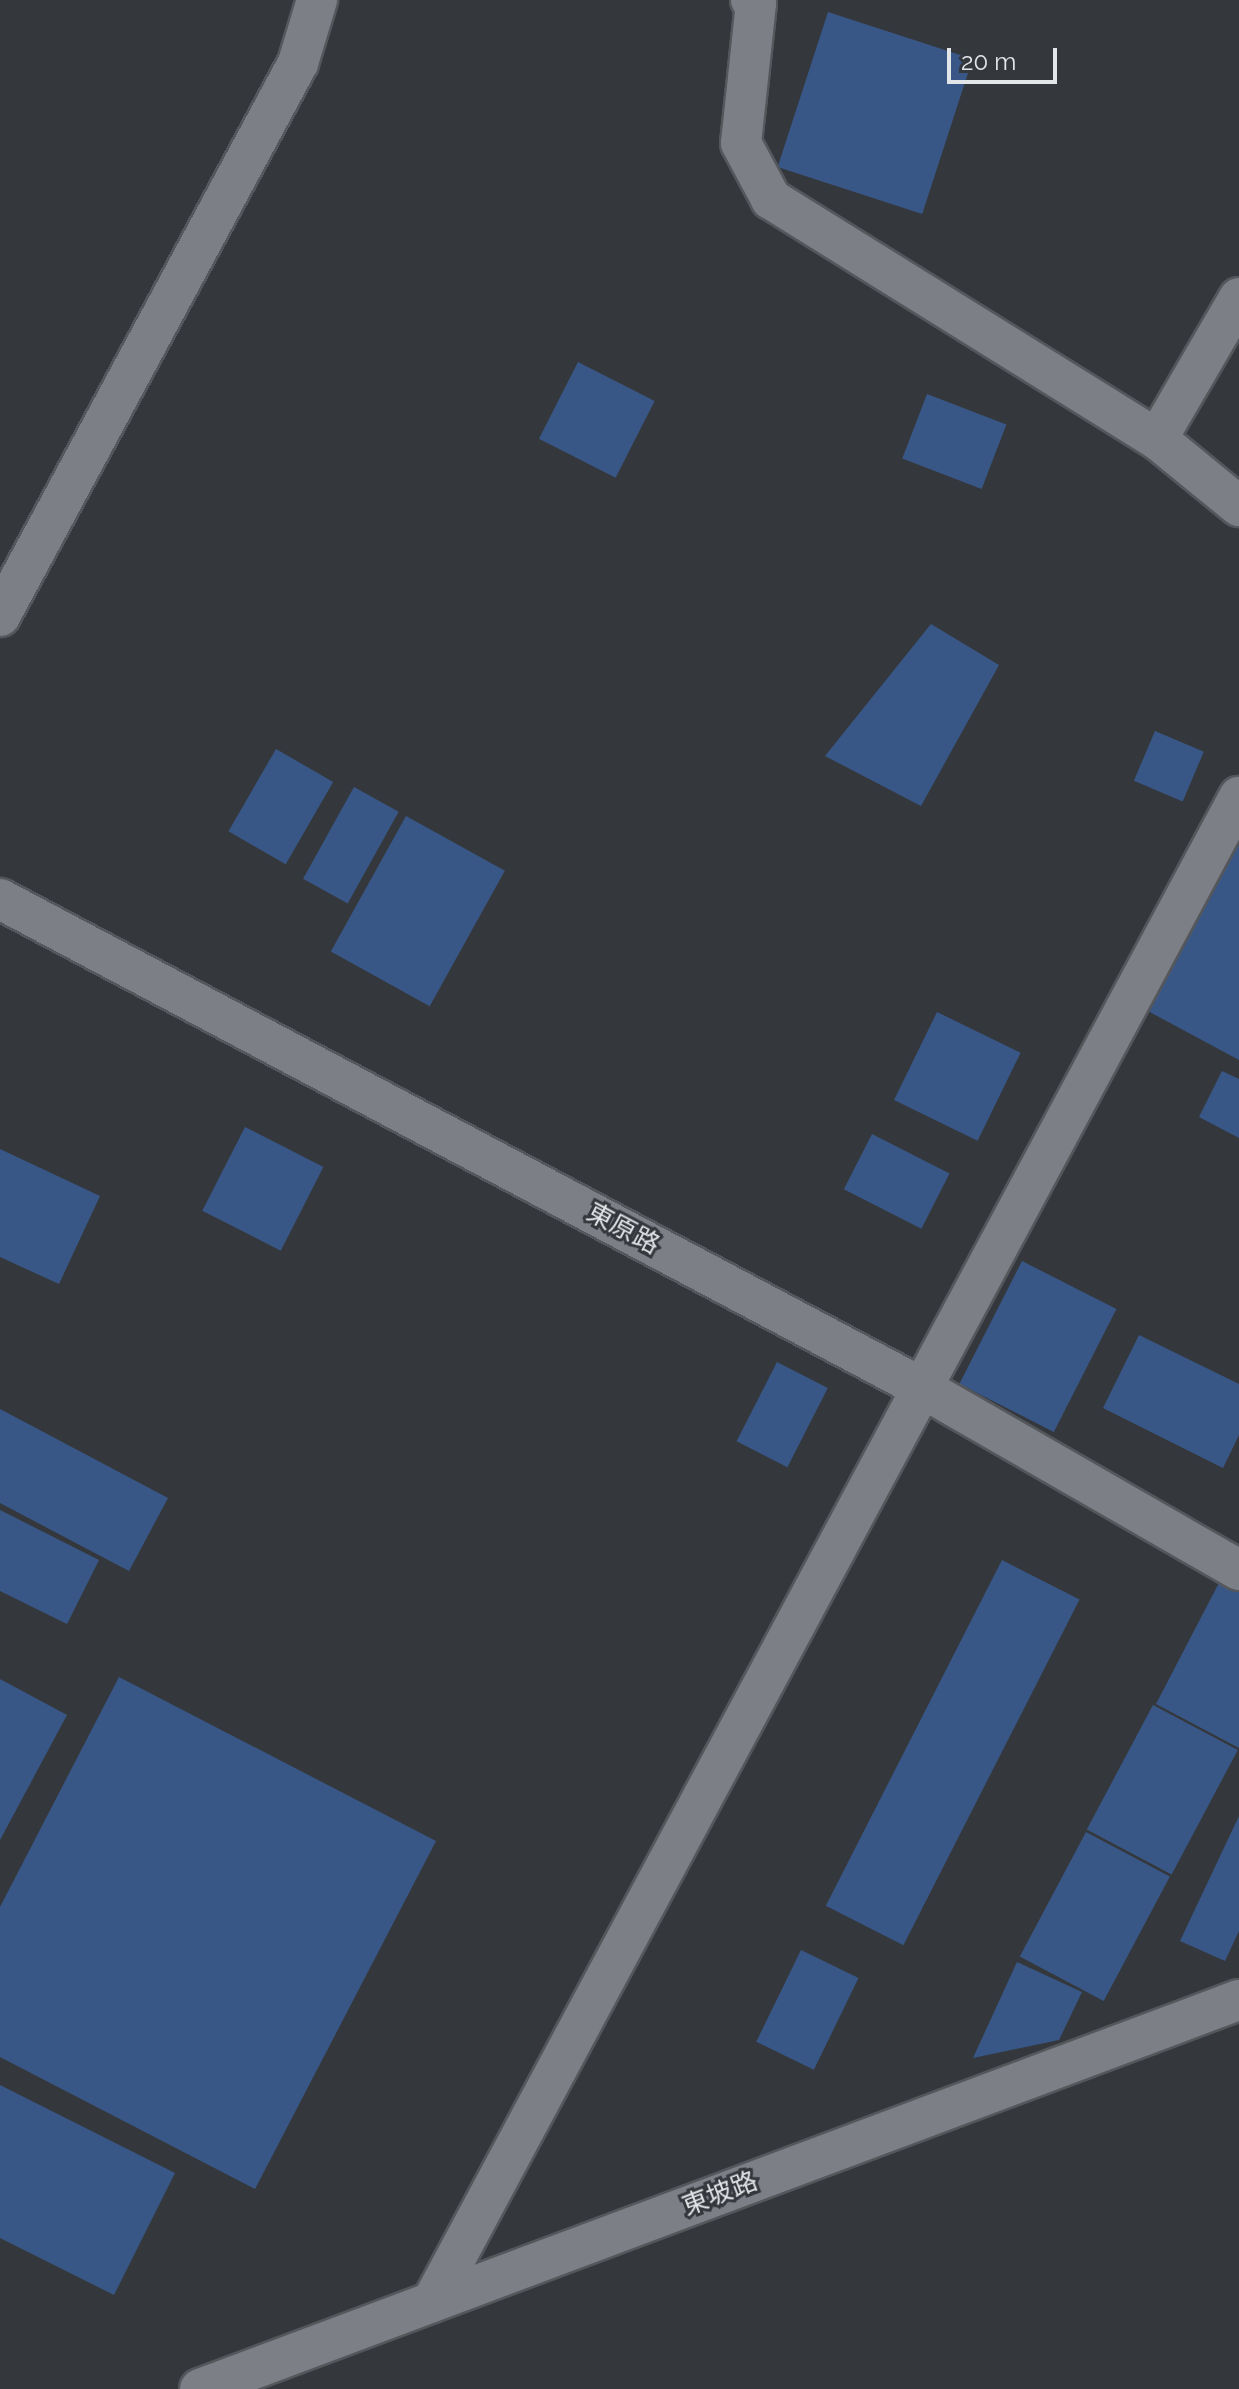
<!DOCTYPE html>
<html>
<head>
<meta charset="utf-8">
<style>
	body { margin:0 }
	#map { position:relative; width:1239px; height:2389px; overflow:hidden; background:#34383d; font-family:Raleway,"Noto Sans TC",sans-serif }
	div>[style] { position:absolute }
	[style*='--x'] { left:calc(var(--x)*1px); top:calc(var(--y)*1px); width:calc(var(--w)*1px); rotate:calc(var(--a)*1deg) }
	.building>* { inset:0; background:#395786; transform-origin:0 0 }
	.roads { filter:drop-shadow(2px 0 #54575b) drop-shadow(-2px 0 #54575b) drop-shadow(0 2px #54575b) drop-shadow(0 -2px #54575b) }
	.minor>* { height:40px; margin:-20px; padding:0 20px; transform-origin:20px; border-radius:20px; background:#7c8086 }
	span { translate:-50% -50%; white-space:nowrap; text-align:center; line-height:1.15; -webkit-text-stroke:6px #34383d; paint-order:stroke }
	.street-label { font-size:26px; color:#e3e6e9 }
	.scale { position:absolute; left:947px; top:48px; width:110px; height:36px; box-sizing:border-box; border:4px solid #e3e6e9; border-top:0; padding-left:10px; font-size:24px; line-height:28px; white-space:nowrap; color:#e3e6e9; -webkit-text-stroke:6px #34383d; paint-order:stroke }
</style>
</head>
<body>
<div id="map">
	<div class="building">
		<div style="left:828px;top:12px;width:152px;height:163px;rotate:18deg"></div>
		<div style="left:578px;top:362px;width:86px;height:86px;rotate:27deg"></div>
		<div style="left:927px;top:394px;width:85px;height:69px;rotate:21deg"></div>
		<div style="clip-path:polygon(931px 624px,999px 665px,921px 806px,825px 756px)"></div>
		<div style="left:1155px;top:731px;width:53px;height:54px;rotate:23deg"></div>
		<div style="left:276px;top:749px;width:66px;height:95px;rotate:30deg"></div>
		<div style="left:354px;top:787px;width:51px;height:105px;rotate:29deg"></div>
		<div style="left:406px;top:816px;width:113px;height:155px;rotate:29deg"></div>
		<div style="clip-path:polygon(1239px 827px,1239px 1060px,1146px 1010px)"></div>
		<div style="left:937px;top:1012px;width:93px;height:98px;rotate:26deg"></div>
		<div style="clip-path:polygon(1222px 1071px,1239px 1079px,1239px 1138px,1199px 1117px)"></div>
		<div style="left:245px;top:1127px;width:88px;height:94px;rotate:27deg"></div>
		<div style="left:872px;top:1134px;width:87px;height:62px;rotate:27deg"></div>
		<div style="clip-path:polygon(0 1149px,100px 1196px,59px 1284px,0 1257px)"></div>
		<div style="left:1022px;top:1261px;width:106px;height:138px;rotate:27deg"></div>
		<div style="clip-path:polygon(1139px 1335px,1239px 1384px,1239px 1435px,1223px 1468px,1103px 1408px)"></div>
		<div style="left:777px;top:1362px;width:57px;height:89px;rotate:27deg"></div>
		<div style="clip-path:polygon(0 1409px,168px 1498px,129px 1571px,0 1503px)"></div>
		<div style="clip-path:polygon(0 1510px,99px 1560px,67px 1624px,0 1591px)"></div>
		<div style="left:1002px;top:1560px;width:87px;height:388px;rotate:27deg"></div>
		<div style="clip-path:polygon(1221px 1579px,1239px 1589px,1239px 1748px,1156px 1704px)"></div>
		<div style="clip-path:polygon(119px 1677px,436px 1841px,255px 2189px,0 2057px,0 1907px)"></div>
		<div style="clip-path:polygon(0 1679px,67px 1715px,0 1840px)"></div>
		<div style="left:1153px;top:1705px;width:96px;height:141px;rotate:28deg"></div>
		<div style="clip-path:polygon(1239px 1816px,1239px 1931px,1225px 1961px,1180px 1941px)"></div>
		<div style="left:1086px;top:1832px;width:95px;height:141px;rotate:28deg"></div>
		<div style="left:801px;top:1950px;width:64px;height:102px;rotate:26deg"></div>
		<div style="clip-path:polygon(1017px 1962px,1082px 1992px,1059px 2040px,973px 2058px)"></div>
		<div style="clip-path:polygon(0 2085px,175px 2173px,114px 2295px,0 2238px)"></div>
	</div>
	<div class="roads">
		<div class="minor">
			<div style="--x:751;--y:0;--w:6;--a:31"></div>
			<div style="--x:756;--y:3;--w:141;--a:96.1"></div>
			<div style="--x:741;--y:143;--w:64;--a:61.8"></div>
			<div style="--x:771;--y:199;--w:455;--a:31.9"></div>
			<div style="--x:1157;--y:439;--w:106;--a:39.3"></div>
			<div style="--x:1157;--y:439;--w:163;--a:-59.8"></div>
			<div style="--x:0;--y:616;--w:628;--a:-61.68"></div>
			<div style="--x:298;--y:63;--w:66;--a:-73.2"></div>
			<div style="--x:0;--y:899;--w:1046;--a:27.94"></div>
			<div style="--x:924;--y:1389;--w:363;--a:29.9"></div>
			<div style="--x:432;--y:2302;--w:1708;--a:-61.8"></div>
			<div style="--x:200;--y:2389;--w:1109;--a:-20.53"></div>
		</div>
	</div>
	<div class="street-label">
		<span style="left:623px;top:1229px;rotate:28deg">東原路</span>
		<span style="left:720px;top:2194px;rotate:-21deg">東坡路</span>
	</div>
	<div class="scale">20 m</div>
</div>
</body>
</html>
